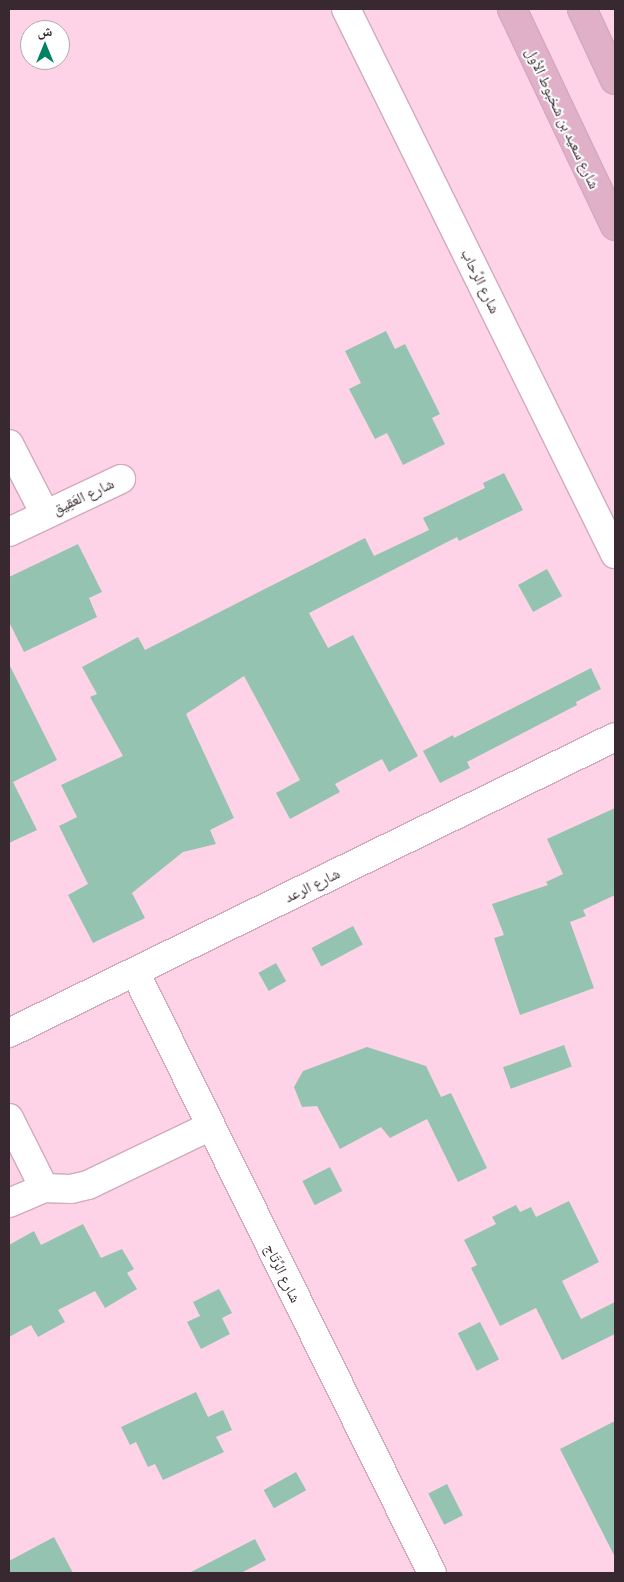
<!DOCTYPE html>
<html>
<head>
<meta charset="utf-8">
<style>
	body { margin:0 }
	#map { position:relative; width:624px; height:1582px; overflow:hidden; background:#ffd3e7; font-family:Ubuntu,"Noto Naskh Arabic",sans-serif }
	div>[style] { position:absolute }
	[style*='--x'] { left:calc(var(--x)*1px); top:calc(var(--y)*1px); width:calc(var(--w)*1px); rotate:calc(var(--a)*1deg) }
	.building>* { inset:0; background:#95c3b1; transform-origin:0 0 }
	.roads { filter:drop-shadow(1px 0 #d2a9bc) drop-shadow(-1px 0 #d2a9bc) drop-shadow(0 1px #d2a9bc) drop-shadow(0 -1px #d2a9bc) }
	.minor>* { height:28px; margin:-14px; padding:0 14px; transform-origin:14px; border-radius:14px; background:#fff }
	.major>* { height:28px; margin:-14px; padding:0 14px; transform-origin:14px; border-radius:14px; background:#e0b0c8 }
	span { translate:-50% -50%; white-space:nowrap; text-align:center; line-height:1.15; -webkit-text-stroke:4px #fff; paint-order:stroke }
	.street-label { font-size:15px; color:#382830 }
	.frame { position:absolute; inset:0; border:10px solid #382830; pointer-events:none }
	.north { position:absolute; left:20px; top:20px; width:50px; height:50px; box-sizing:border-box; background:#fff; border:1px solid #afa9ac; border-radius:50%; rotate:0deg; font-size:14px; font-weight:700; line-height:20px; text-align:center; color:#382830 }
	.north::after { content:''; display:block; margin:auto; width:18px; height:22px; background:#008263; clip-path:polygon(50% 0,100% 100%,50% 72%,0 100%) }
</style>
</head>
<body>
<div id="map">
	<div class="building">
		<div style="clip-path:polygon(386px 331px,395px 349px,405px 344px,440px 414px,432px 418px,445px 444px,403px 465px,387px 433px,375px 439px,349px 389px,361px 383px,345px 351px)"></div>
		<div style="clip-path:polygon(504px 473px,523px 510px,459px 541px,457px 537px,309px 613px,328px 648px,353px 635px,418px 756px,389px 772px,382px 759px,335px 784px,340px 792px,290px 819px,276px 793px,300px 780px,244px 676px,186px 714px,234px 818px,210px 830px,216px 844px,183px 852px,132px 893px,145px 918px,93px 943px,68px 895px,88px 884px,59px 826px,77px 817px,61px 785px,123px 756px,90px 697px,97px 694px,82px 667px,138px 637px,145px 650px,365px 538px,374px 556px,429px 530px,423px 518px,485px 488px,483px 483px)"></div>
		<div style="clip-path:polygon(78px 544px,102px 592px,89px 598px,97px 617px,24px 652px,9px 622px,9px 577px)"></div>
		<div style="left:547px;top:569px;width:31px;height:33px;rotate:61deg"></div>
		<div style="clip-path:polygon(9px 664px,57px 760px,13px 782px,37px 830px,9px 843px)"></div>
		<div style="clip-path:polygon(591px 668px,601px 689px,576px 702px,577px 705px,467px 762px,470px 768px,440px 783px,423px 751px,453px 735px,454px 738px)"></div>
		<div style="clip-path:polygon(615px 808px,615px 895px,583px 910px,586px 916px,570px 922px,594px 988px,520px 1015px,494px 938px,504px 935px,492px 904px,548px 885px,546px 882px,563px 874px,547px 839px)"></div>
		<div style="left:353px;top:926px;width:21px;height:47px;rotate:62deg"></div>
		<div style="left:276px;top:963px;width:21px;height:20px;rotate:61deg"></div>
		<div style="left:564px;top:1045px;width:23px;height:65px;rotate:70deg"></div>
		<div style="clip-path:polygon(367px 1047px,426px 1066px,441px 1097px,451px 1093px,487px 1168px,458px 1182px,427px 1119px,390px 1138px,381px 1127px,340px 1149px,317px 1106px,302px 1107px,294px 1087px,303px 1071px)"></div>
		<div style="left:330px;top:1167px;width:27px;height:31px;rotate:63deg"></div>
		<div style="clip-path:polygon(569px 1201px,599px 1262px,562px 1281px,581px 1319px,615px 1302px,615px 1334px,562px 1360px,536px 1308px,500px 1326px,471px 1268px,477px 1265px,464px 1240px,496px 1224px,492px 1217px,516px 1205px,520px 1212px,531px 1207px,536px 1217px)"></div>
		<div style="clip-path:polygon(83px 1224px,101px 1258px,122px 1249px,134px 1269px,127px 1273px,137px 1289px,105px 1308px,95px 1291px,58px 1310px,65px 1322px,38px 1337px,31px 1325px,9px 1337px,9px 1245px,34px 1231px,41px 1245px)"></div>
		<div style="clip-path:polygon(219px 1289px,232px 1313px,222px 1318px,230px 1334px,201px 1349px,187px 1322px,200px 1316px,193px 1302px)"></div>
		<div style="left:480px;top:1322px;width:42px;height:25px;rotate:63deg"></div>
		<div style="clip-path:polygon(196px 1392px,208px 1417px,223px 1410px,232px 1430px,216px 1437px,224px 1452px,163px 1480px,155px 1464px,148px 1467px,136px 1442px,130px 1445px,121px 1427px)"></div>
		<div style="clip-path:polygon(615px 1421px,615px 1557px,560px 1449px)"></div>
		<div style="left:296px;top:1472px;width:21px;height:37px;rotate:61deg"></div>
		<div style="left:447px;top:1484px;width:35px;height:21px;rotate:63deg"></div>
		<div style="clip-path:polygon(54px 1537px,73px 1573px,9px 1573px,9px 1561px)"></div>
		<div style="clip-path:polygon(255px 1539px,266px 1560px,241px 1573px,189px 1573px)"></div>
	</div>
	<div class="roads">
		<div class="minor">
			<div style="--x:346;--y:9;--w:608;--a:63.73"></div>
			<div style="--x:9;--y:444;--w:79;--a:62.8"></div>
			<div style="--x:9;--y:532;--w:124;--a:-25.3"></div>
			<div style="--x:135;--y:972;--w:670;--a:63.7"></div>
			<div style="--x:9;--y:1033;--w:674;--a:-26.03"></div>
			<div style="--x:9;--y:1118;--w:78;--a:63.4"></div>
			<div style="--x:9;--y:1203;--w:38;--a:-23"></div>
			<div style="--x:44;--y:1188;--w:27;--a:2"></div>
			<div style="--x:71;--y:1189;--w:17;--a:-13"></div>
			<div style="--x:88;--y:1185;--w:136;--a:-25.6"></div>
		</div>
		<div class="major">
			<div style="--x:512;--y:9;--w:240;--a:64.6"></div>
			<div style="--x:582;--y:9;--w:78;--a:65.1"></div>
		</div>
	</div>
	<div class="street-label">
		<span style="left:563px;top:118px;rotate:65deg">شارع سعيد بن شخبوط الأول</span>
		<span style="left:481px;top:281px;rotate:64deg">شارع الرِّحاب</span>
		<span style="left:83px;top:496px;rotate:-25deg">شارع العَقِيق</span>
		<span style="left:312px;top:885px;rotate:-26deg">شارع الرعد</span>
		<span style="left:283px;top:1273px;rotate:64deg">شارع الرِّتَاج</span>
	</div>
	<div class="frame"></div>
	<div class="north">ش</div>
</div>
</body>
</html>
